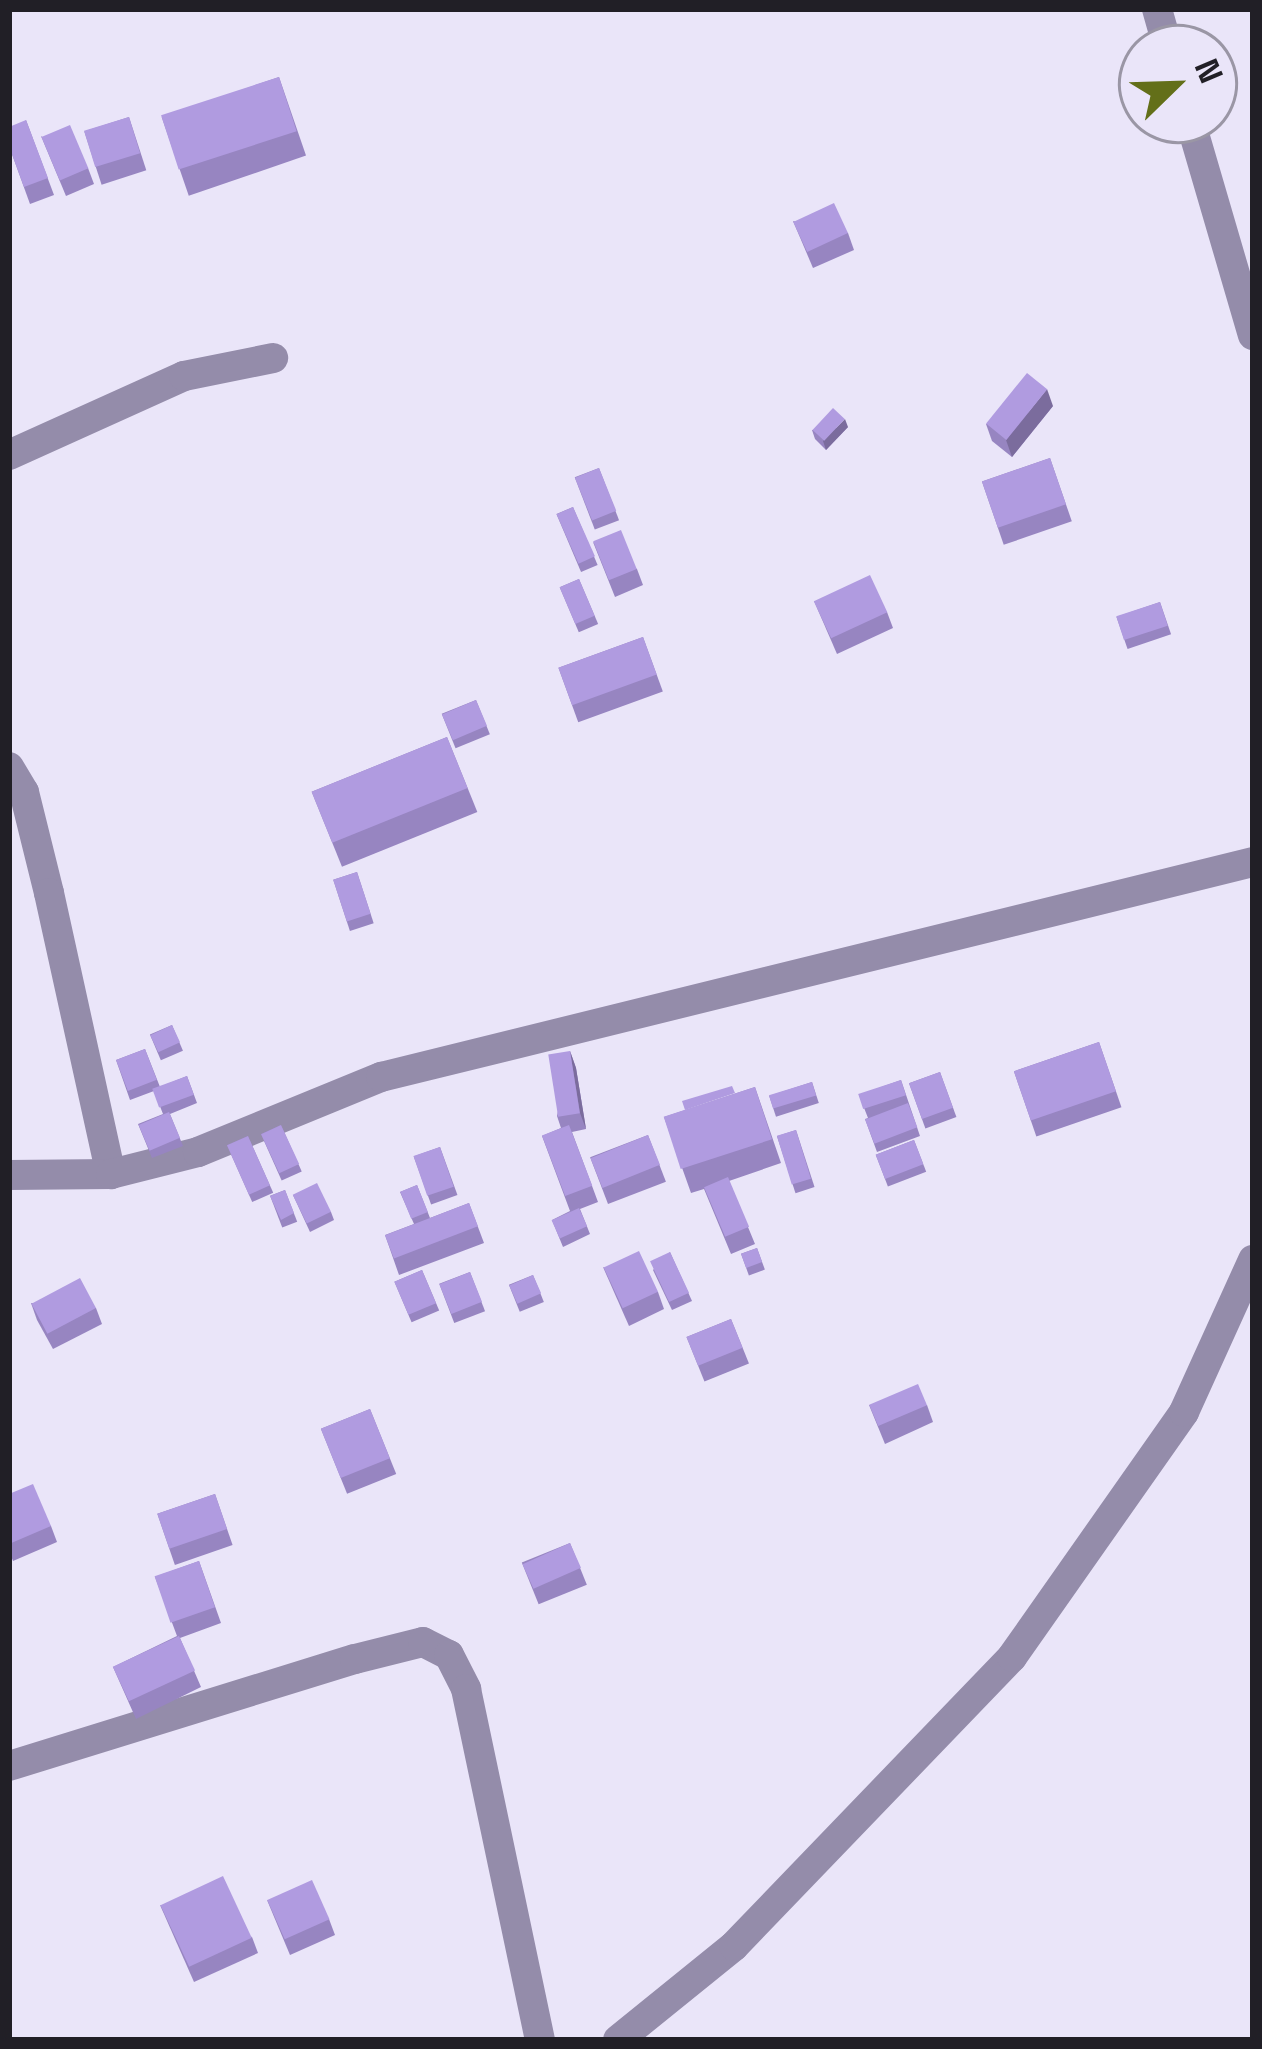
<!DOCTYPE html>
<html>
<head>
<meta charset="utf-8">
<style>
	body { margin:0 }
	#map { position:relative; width:1262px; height:2049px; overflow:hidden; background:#eae5f9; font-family:"Space Grotesk",sans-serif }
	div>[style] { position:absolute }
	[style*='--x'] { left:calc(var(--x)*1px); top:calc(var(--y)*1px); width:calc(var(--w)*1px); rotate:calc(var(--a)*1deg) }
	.street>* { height:30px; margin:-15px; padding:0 15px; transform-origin:15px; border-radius:15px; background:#948caa }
	.wall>* { inset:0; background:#9785c1; transform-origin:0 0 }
	.shaded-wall>* { inset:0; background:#7b6c9d }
	.building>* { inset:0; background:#b09be0; transform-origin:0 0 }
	span { translate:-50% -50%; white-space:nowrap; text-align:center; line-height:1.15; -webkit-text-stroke:9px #eae5f9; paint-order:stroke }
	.frame { position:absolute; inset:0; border:12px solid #211f26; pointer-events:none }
	.north { position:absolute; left:1118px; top:24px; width:120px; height:120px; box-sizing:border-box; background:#eae5f9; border:3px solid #9a96a5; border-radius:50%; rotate:67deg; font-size:33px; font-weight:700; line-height:48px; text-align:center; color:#211f26 }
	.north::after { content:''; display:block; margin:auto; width:42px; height:54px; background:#636f19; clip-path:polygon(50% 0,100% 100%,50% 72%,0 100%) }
</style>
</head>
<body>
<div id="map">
	<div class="street">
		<div style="--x:1157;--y:9;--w:41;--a:74.2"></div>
		<div style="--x:1190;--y:120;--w:224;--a:73.7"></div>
		<div style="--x:9;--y:455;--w:192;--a:-24.3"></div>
		<div style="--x:184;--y:376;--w:91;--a:-11.4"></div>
		<div style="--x:9;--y:767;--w:29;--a:59"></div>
		<div style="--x:24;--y:792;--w:104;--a:76.1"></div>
		<div style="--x:49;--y:893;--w:288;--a:77.6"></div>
		<div style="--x:9;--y:1175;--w:102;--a:-0.6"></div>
		<div style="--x:111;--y:1174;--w:90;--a:-14.2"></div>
		<div style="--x:198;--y:1152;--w:198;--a:-22.3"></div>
		<div style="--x:381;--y:1077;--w:898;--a:-13.85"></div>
		<div style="--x:9;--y:1766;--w:362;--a:-17.2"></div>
		<div style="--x:355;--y:1659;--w:70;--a:-14"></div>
		<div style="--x:423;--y:1642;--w:29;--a:27"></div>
		<div style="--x:449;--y:1655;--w:38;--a:63"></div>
		<div style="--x:466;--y:1689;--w:359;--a:78.1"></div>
		<div style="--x:618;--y:2040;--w:149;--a:-39"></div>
		<div style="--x:734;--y:1946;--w:401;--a:-46.1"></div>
		<div style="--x:1012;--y:1657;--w:299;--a:-54.9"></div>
		<div style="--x:1184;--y:1412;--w:167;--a:-65.6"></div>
	</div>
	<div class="wall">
		<div style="left:279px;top:77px;width:83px;height:124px;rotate:71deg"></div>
		<div style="left:129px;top:117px;width:56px;height:47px;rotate:72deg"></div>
		<div style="clip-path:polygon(26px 120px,54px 195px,30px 204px,9px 146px)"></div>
		<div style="clip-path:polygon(41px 136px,88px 168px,94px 184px,66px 196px)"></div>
		<div style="clip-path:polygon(793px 221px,848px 233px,854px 250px,813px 268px)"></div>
		<div style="clip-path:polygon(1053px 406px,1012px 457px,992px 441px,986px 424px)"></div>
		<div style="clip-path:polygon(848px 427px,826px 450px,815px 439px,812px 430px)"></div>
		<div style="left:1050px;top:458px;width:67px;height:72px;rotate:71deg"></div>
		<div style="left:599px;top:468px;width:56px;height:26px;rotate:69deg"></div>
		<div style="left:573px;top:507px;width:63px;height:18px;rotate:67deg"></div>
		<div style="clip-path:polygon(593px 542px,637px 569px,643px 585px,615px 597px)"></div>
		<div style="left:579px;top:579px;width:49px;height:21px;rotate:67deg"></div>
		<div style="clip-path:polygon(814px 601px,887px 612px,893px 628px,837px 654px)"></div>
		<div style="left:1160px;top:602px;width:34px;height:46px;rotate:71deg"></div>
		<div style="left:643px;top:637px;width:58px;height:90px;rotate:70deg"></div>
		<div style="left:476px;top:700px;width:37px;height:37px;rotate:68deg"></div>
		<div style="left:447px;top:737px;width:81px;height:146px;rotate:68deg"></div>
		<div style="left:357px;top:872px;width:54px;height:25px;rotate:72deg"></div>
		<div style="left:172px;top:1025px;width:28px;height:24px;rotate:67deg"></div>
		<div style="left:1099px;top:1042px;width:69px;height:90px;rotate:71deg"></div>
		<div style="clip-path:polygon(145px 1049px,160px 1087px,187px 1076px,197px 1103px,170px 1114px,183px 1146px,152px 1158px,138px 1124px,163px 1114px,154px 1091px,130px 1100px,116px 1060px)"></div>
		<div style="clip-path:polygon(570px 1051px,576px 1068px,586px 1129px,572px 1132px,598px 1202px,580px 1209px,590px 1234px,563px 1247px,552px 1220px,570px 1211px,542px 1136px,561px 1128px,557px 1116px)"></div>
		<div style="left:940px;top:1072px;width:48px;height:33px;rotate:70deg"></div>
		<div style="clip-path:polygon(901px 1080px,920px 1136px,877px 1152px,865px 1119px,868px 1118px,859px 1095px)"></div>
		<div style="left:812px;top:1082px;width:22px;height:45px;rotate:72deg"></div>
		<div style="clip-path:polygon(755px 1087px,781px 1163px,729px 1181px,755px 1244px,731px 1254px,704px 1189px,691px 1193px,664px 1117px)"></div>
		<div style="left:281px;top:1125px;width:51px;height:22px;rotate:66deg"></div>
		<div style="left:796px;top:1130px;width:60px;height:20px;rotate:72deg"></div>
		<div style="left:648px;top:1135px;width:50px;height:62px;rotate:69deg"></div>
		<div style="left:248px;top:1136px;width:62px;height:23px;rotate:66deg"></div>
		<div style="left:914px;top:1140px;width:34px;height:41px;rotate:69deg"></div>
		<div style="left:440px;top:1147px;width:51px;height:28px;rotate:70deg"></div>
		<div style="clip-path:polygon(417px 1185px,430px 1218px,469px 1203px,484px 1243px,399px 1275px,385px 1235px,414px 1224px,400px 1192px)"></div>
		<div style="left:285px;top:1190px;width:34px;height:16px;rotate:69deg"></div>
		<div style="clip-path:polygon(293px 1195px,331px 1212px,334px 1220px,310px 1232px)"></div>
		<div style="left:757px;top:1248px;width:23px;height:17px;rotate:70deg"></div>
		<div style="clip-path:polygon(670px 1252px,692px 1301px,672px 1310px,653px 1270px)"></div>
		<div style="clip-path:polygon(603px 1267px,658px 1292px,664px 1309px,629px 1326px)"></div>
		<div style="left:422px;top:1270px;width:44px;height:30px;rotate:67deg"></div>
		<div style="left:470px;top:1272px;width:42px;height:33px;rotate:69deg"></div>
		<div style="left:533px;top:1275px;width:29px;height:26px;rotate:68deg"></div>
		<div style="clip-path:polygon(31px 1303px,96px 1308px,102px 1324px,53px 1349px,37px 1320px)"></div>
		<div style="left:731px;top:1319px;width:48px;height:48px;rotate:68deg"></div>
		<div style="clip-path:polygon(869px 1405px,927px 1405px,933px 1422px,885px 1444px)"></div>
		<div style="left:370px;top:1409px;width:70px;height:53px;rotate:68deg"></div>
		<div style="clip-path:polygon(9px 1494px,51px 1526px,57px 1542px,13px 1561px,9px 1551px)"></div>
		<div style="left:215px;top:1494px;width:54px;height:61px;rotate:71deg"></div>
		<div style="left:570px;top:1543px;width:45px;height:52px;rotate:68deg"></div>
		<div style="clip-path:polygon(199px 1561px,221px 1623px,180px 1638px,201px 1687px,136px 1719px,113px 1667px,177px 1636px,155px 1577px)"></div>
		<div style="clip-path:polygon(267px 1900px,329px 1919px,335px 1935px,290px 1955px)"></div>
		<div style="clip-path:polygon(160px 1905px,252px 1937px,258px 1953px,194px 1982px)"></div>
	</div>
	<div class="shaded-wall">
		<div style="clip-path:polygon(1047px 389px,1053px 406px,1012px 457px,1006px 440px)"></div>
		<div style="clip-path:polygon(845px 419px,848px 427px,826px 450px,823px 441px)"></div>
		<div style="clip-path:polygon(570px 1051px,576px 1068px,586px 1129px,580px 1113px)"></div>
	</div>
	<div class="building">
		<div style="left:279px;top:77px;width:57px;height:124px;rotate:72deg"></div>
		<div style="left:129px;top:117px;width:38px;height:47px;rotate:73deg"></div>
		<div style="clip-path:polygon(26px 120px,48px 178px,24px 187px,9px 146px,9px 127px)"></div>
		<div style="left:70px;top:125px;width:47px;height:31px;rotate:67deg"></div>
		<div style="left:834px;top:203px;width:33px;height:45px;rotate:65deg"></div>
		<div style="left:1027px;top:373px;width:26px;height:65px;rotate:39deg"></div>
		<div style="left:833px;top:408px;width:16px;height:30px;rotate:43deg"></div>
		<div style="left:1050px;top:458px;width:49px;height:72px;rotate:71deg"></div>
		<div style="left:599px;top:468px;width:46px;height:26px;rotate:68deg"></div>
		<div style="left:573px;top:507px;width:54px;height:18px;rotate:66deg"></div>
		<div style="left:621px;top:530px;width:42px;height:30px;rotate:68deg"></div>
		<div style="left:870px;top:575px;width:41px;height:62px;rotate:65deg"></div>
		<div style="left:579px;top:579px;width:40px;height:21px;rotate:67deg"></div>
		<div style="left:1160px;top:602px;width:25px;height:46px;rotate:72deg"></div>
		<div style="left:643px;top:637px;width:40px;height:90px;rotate:70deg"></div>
		<div style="left:476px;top:700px;width:28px;height:37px;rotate:67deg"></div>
		<div style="left:447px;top:737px;width:55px;height:146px;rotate:68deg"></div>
		<div style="left:357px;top:872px;width:44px;height:25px;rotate:72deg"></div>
		<div style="left:172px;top:1025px;width:19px;height:24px;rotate:65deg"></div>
		<div style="left:1099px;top:1042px;width:52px;height:90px;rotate:71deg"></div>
		<div style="left:145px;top:1049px;width:33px;height:31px;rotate:69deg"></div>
		<div style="left:570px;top:1051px;width:63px;height:22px;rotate:81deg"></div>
		<div style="left:940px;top:1072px;width:38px;height:33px;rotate:70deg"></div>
		<div style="left:187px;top:1076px;width:20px;height:37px;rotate:70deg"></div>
		<div style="left:901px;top:1080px;width:16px;height:45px;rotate:72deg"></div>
		<div style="left:812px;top:1082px;width:14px;height:45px;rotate:73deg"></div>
		<div style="clip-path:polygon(732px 1086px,735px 1093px,685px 1110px,682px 1101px)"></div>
		<div style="left:755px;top:1087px;width:55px;height:96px;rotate:72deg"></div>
		<div style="left:908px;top:1103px;width:26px;height:46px;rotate:69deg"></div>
		<div style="left:169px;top:1112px;width:28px;height:33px;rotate:67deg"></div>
		<div style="left:281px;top:1125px;width:43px;height:22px;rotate:65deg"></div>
		<div style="left:569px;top:1125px;width:65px;height:29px;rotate:69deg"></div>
		<div style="left:796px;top:1130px;width:51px;height:20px;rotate:73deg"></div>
		<div style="left:648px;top:1135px;width:32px;height:62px;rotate:68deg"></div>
		<div style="left:248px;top:1136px;width:54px;height:23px;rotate:66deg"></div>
		<div style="left:914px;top:1140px;width:26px;height:41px;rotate:69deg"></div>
		<div style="left:440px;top:1147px;width:42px;height:28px;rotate:71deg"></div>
		<div style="left:728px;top:1177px;width:54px;height:26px;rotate:67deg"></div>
		<div style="left:317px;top:1183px;width:32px;height:27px;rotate:64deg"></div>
		<div style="left:417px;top:1185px;width:29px;height:18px;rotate:68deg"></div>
		<div style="clip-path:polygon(285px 1190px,294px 1213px,281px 1220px,270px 1196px)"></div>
		<div style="left:469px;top:1203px;width:25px;height:90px;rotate:69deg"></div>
		<div style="left:579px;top:1208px;width:20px;height:30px;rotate:66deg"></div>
		<div style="left:757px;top:1248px;width:15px;height:17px;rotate:70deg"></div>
		<div style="left:639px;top:1251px;width:45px;height:39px;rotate:65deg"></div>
		<div style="left:670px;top:1252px;width:45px;height:22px;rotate:65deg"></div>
		<div style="left:422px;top:1270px;width:36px;height:30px;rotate:67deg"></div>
		<div style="left:470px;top:1272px;width:32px;height:33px;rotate:68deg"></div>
		<div style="left:533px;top:1275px;width:20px;height:26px;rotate:66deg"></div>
		<div style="left:80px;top:1278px;width:34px;height:55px;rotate:62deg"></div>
		<div style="left:731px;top:1319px;width:31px;height:48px;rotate:68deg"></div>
		<div style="left:918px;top:1384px;width:23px;height:53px;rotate:67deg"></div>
		<div style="left:370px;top:1409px;width:53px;height:53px;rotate:68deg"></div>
		<div style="clip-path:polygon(33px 1484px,51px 1526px,9px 1544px,9px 1494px)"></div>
		<div style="left:215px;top:1494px;width:37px;height:61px;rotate:71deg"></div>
		<div style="left:570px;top:1543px;width:27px;height:52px;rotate:66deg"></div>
		<div style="left:199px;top:1561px;width:49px;height:47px;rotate:71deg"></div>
		<div style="left:179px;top:1636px;width:38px;height:73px;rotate:65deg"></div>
		<div style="left:223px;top:1876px;width:68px;height:69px;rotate:65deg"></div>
		<div style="left:312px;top:1880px;width:43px;height:49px;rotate:66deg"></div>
	</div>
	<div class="frame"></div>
	<div class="north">N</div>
</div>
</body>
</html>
